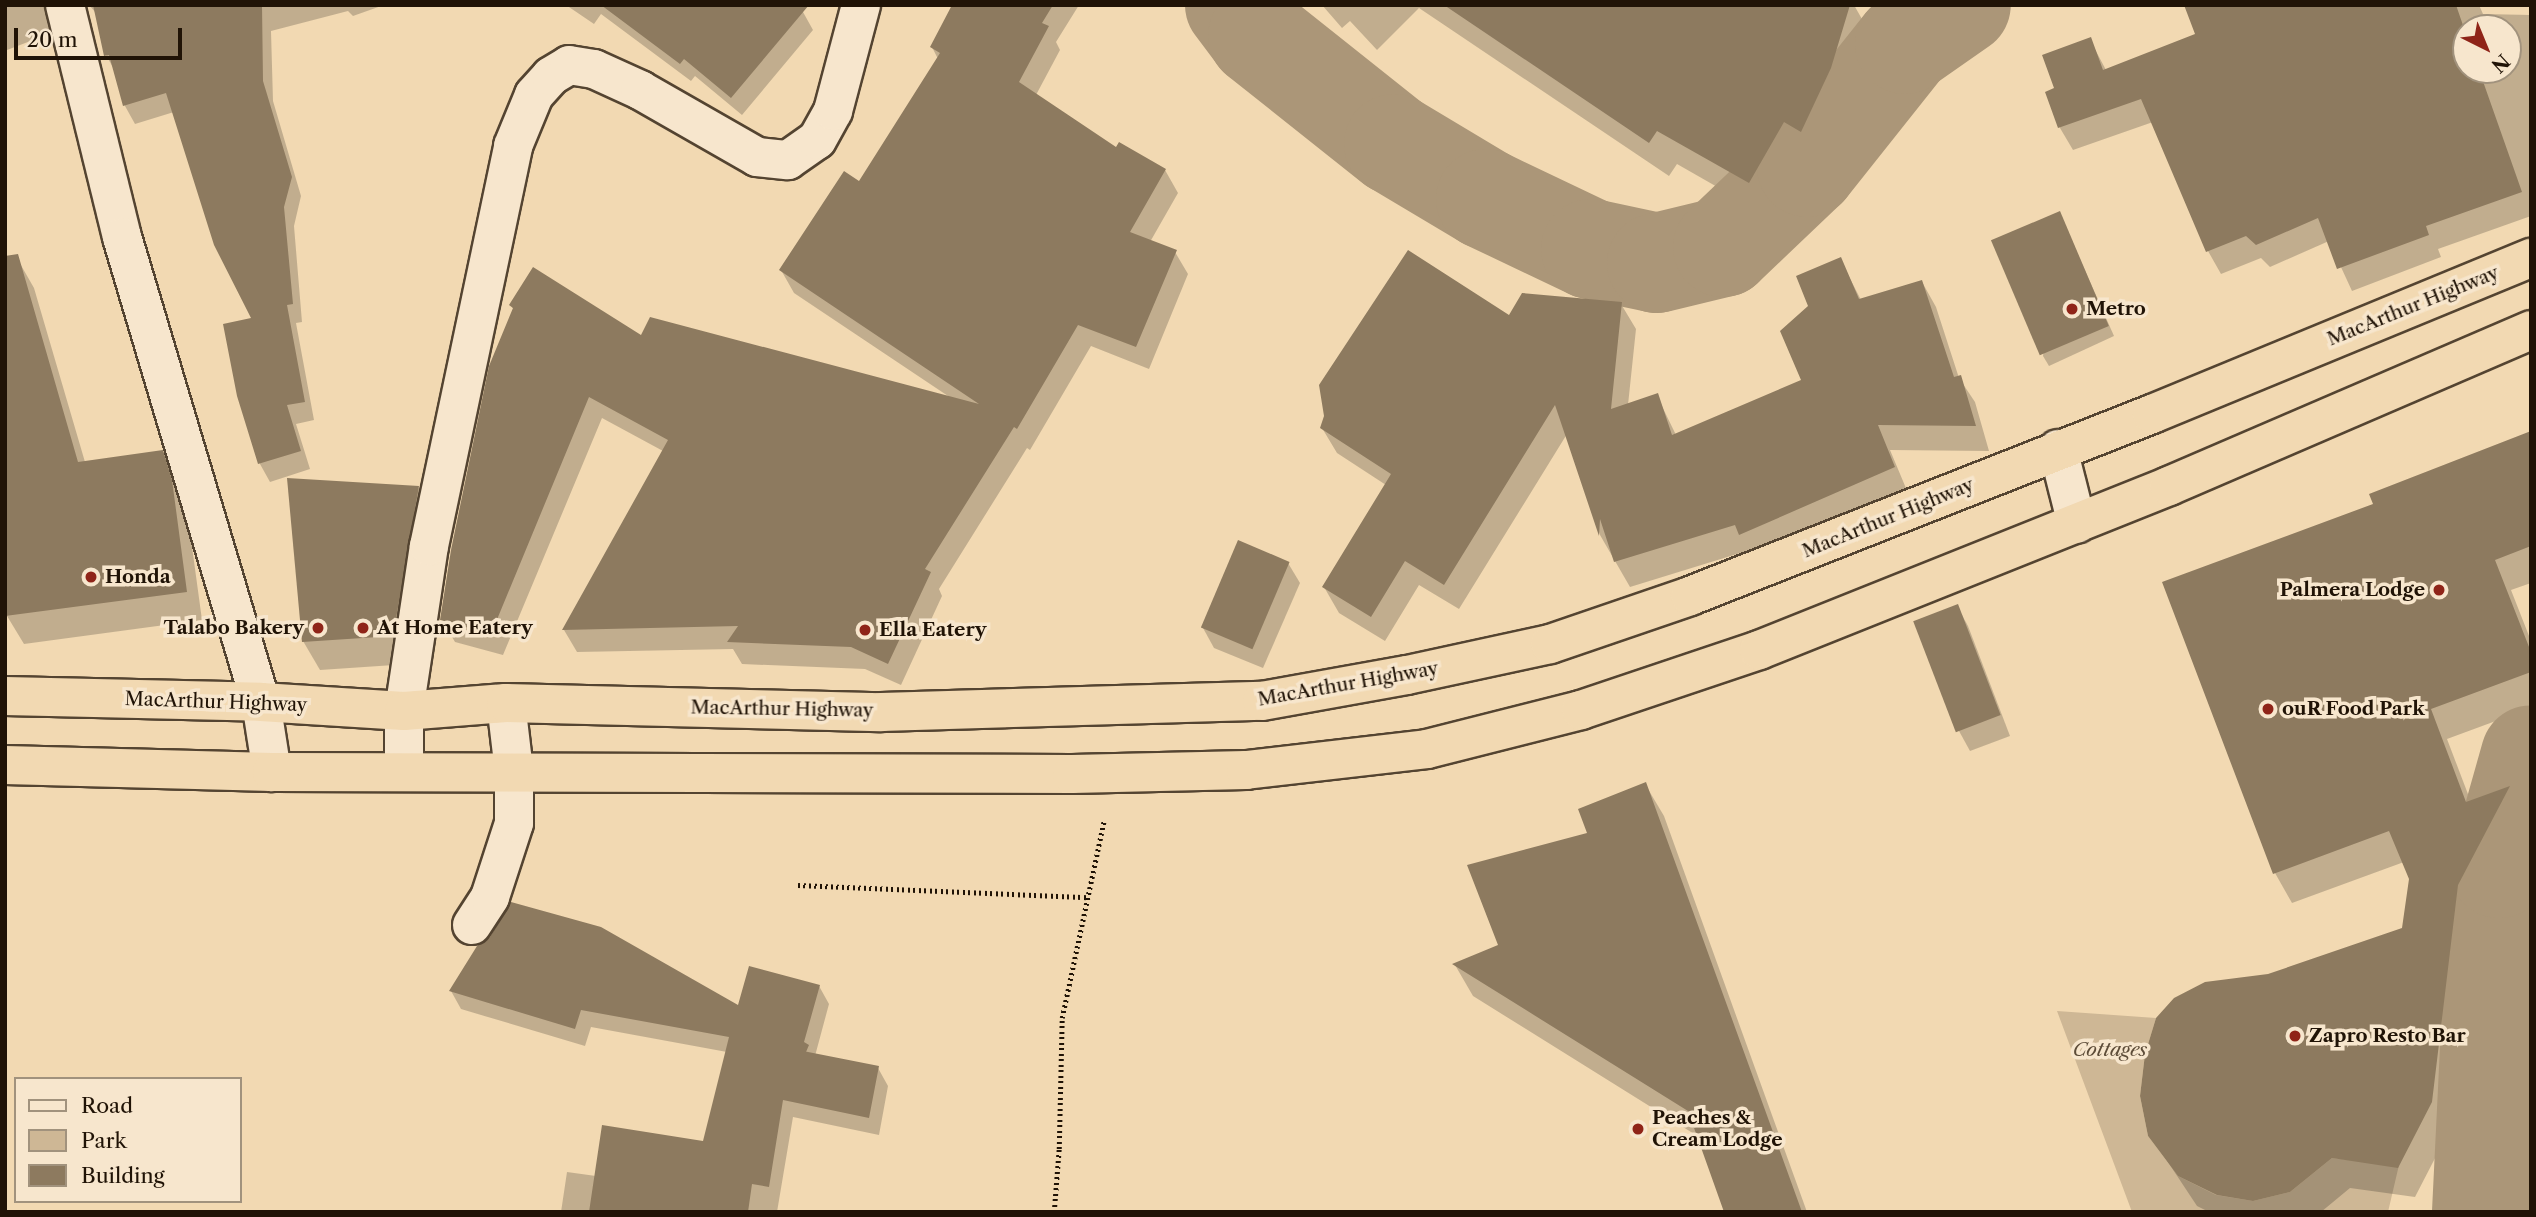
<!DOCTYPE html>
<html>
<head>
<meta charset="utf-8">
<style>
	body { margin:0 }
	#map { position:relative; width:2536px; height:1217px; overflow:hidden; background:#f2d9b2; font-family:"Libre Caslon Text",serif }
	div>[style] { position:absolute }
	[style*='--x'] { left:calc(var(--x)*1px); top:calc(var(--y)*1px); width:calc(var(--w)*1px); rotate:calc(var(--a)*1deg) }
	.green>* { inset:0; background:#ceb795 }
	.shadow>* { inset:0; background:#0003 }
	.river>* { height:100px; margin:-50px; padding:0 50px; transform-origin:50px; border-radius:50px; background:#ab9678 }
	.building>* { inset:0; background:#8d7a5f; transform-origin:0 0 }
	.path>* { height:4.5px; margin-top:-2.25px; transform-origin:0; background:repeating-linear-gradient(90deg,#201306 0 2px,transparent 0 5.5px) }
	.roads { filter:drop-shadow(2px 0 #544431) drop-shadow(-2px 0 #544431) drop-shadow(0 2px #544431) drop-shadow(0 -2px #544431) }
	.minor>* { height:38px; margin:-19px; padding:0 19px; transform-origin:19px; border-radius:19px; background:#f7e6cd }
	.highway>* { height:38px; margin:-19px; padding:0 19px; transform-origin:19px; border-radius:19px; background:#f2d9b2 }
	.dots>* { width:19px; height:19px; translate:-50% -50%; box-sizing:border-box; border:4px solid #f7e6cd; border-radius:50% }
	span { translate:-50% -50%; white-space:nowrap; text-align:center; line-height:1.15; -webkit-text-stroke:7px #f7e6cd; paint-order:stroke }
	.street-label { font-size:19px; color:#201306 }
	.poi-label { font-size:19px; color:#201306; font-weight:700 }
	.left { translate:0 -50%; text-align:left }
	.right { translate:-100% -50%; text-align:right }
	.park-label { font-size:19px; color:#5d4c38; font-style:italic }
	.frame { position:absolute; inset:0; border:7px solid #201306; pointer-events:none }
	.legend { position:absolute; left:14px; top:1077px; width:228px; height:126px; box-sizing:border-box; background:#f7e6cd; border:2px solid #a1927d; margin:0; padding:9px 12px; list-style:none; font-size:21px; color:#201306 }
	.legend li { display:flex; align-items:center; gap:14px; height:35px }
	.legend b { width:35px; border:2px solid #a1927d }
	.north { position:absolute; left:2452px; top:14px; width:70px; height:70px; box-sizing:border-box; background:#f7e6cd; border:2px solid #a1927d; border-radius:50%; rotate:137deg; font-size:19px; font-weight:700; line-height:28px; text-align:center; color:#201306 }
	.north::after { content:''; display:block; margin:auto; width:24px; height:32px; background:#8f2418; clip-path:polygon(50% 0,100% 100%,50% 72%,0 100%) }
	.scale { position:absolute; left:14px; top:28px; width:168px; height:32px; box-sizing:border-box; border:4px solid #201306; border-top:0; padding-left:9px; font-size:21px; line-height:24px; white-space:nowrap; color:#201306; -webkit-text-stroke:5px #f7e6cd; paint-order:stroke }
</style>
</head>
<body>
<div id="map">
	<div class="green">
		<div style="clip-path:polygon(2057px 1011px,2156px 1018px,2145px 1054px,2140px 1096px,2148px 1136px,2178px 1176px,2216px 1195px,2253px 1201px,2290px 1192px,2332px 1158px,2399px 1165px,2388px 1212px,2132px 1212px)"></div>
	</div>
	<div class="shadow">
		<div style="clip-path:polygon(5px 5px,64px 5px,54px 32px,7px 50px)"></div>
		<div style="clip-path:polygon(89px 5px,384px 5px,353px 16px,348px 11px,271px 31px,273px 101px,301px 196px,294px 226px,302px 322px,296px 323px,314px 420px,296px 424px,310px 469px,270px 482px,260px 464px,238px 396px,253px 320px,174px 112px,135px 124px,125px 106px,115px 71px,106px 55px,96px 13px)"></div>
		<div style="clip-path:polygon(566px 5px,795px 5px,803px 12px,813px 30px,742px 115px,695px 76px,691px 81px,601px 14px,594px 24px)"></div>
		<div style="clip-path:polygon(954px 5px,1079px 5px,1056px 42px,1060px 50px,1036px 95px,1117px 149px,1165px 170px,1178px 193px,1150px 242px,1175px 252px,1188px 274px,1149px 369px,1091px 346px,1030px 450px,1027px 448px,939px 589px,942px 596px,901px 685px,865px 669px,742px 664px,733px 649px,577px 652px,564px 630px,663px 451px,602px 418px,503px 655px,455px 642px,442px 620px,514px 310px,511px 305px,641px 337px,951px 398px,794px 293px,781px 270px,859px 184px,938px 59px,932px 47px)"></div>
		<div style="clip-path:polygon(1322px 5px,1854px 5px,1871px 35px,1850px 103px,1821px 165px,1804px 155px,1768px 216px,1677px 164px,1669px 176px,1419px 8px,1377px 50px,1350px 21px,1342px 28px)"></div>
		<div style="clip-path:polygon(evenodd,2185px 5px,2479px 5px,2483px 14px,2531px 15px,2531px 216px,2438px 249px,2441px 257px,2352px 291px,2329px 241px,2270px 267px,2261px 258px,2221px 274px,2208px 251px,2153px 122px,2073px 150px,2060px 128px,2047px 93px,2057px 89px,2090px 40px,2106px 70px,2197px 35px,2185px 5px,2466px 28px,2508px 28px,2508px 70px,2466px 70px,2466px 28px)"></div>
		<div style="clip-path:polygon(2064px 223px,2114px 336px,2049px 366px,2043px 356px)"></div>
		<div style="clip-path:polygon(1840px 259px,1861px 300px,1922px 282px,1936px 307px,1959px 378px,1975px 402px,1989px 451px,1890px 450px,1908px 493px,1755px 559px,1750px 550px,1630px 587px,1600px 535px,1567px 434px,1459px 609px,1419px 585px,1385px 641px,1339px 613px,1324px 587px,1386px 485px,1337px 453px,1322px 428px,1510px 317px,1621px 304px,1636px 329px,1628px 405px,1657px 396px,1676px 435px,1803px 381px,1810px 307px)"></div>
		<div style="clip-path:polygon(18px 260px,34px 288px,85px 462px,162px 451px,178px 480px,187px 510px,202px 620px,24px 644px,7px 616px,5px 600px)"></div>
		<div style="clip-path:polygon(2531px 433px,2531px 583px,2511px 590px,2531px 641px,2531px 708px,2447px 739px,2471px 802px,2509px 788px,2526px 818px,2474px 916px,2448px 1133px,2415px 1197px,2350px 1188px,2321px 1212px,2209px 1212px,2197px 1206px,2150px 1135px,2268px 975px,2404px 929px,2410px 879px,2404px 862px,2292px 903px,2275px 873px,2375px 505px)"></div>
		<div style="clip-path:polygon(418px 487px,435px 516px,409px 664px,320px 670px,303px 641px)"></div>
		<div style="clip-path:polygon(1288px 563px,1300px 583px,1263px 668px,1214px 648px,1203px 628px)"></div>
		<div style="clip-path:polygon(1957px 606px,1968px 626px,2010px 736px,1970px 751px,1959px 731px,1915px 623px)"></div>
		<div style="clip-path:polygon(1645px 784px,1664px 816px,1807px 1212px,1726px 1212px,1699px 1137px,1473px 996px,1455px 965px,1500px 946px,1589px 835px)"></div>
		<div style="clip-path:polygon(819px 986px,829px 1004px,815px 1056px,878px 1068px,888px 1086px,879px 1135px,793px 1117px,777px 1212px,561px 1212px,567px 1172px,596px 1176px,705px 1143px,727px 1052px,591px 1027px,585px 1046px,461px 1009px,451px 991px,739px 1007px)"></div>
	</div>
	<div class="river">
		<div style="--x:1235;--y:5;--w:39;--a:53"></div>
		<div style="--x:1258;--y:36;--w:174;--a:38.5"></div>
		<div style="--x:1394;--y:144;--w:107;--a:30.9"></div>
		<div style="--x:1486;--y:199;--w:116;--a:25.5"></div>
		<div style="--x:1591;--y:249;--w:67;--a:12"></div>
		<div style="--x:1657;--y:263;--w:68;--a:-13.6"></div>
		<div style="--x:1723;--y:247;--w:116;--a:-43.6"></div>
		<div style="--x:1807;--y:167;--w:157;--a:-51.5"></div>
		<div style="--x:1905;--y:44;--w:68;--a:-34.9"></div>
		<div style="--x:2482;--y:1212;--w:344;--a:-87.2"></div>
		<div style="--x:2499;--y:868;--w:117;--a:-74.2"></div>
	</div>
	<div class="building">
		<div style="clip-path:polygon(93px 5px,262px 5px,263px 81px,292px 177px,284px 207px,293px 304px,287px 305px,305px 402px,287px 405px,301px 451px,258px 464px,237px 396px,223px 324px,251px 318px,214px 245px,166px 93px,123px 106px,109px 55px,104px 56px)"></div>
		<div style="clip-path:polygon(601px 5px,809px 5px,731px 98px,684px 59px,680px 64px)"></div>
		<div style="clip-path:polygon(952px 5px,1053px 5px,1042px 23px,1049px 26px,1019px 82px,1116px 147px,1119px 142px,1166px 169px,1130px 232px,1177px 250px,1136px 347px,1078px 325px,1017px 429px,1014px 427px,925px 569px,931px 572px,888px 664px,851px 647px,727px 642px,738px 626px,562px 630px,668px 440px,589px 397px,491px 634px,440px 620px,451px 550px,489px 366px,513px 308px,509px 305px,533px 267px,641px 335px,650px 317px,979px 404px,779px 270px,844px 171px,859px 181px,940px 53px,930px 47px)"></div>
		<div style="clip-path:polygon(1444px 5px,1850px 5px,1831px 68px,1801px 132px,1784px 122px,1749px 183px,1657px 131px,1649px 143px)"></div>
		<div style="clip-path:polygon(2184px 5px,2456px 5px,2466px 34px,2466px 70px,2479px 70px,2522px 192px,2426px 226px,2429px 235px,2337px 269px,2318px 218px,2256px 245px,2246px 236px,2206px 252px,2141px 99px,2058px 128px,2045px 92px,2054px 88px,2042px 55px,2091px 37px,2103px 70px,2195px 34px)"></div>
		<div style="left:2060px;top:211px;width:125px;height:75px;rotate:67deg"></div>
		<div style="clip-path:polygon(1408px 250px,1509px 315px,1522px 293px,1622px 302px,1611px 409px,1658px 393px,1672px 435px,1801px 380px,1780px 331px,1808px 306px,1796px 276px,1841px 257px,1859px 299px,1922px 280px,1954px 377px,1961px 375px,1976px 426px,1878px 425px,1895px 467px,1739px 535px,1735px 525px,1614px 562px,1600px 519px,1599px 536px,1555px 405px,1444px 585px,1405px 561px,1371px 617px,1322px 587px,1391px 474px,1320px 428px,1324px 416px,1319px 385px)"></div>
		<div style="clip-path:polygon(18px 254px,78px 462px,163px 450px,172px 480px,187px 592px,5px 616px,5px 256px)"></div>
		<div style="clip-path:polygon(2531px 431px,2531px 546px,2495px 560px,2531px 652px,2531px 672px,2431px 709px,2466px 802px,2510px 786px,2458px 885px,2432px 1102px,2398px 1168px,2332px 1158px,2290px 1192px,2253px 1201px,2217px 1195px,2178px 1176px,2148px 1136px,2140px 1096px,2145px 1054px,2156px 1018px,2174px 998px,2205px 982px,2268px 974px,2402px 928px,2409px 879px,2389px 831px,2273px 874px,2162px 582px,2373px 504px,2369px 494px)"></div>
		<div style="clip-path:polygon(287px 478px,419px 486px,393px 636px,302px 642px)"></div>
		<div style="left:1238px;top:540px;width:56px;height:95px;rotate:23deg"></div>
		<div style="left:1958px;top:604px;width:119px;height:48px;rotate:69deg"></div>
		<div style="clip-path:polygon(1646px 782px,1802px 1212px,1724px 1212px,1688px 1111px,1452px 964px,1498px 945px,1467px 865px,1587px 833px,1578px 809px)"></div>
		<div style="clip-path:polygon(511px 902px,601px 927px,738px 1005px,749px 966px,820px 985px,804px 1042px,809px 1045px,806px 1052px,803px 1051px,879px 1066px,869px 1118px,783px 1100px,769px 1187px,752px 1184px,748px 1212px,589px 1212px,602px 1125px,703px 1141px,729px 1037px,581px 1010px,575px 1029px,449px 991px,477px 946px,490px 937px)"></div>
	</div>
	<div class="path">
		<div style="--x:798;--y:885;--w:290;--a:2.4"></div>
		<div style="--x:1054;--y:1212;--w:63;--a:-85.5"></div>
		<div style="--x:1059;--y:1149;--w:131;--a:-88.7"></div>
		<div style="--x:1062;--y:1018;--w:201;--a:-78"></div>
	</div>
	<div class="roads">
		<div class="minor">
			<div style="--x:65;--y:5;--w:239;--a:76.2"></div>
			<div style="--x:122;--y:237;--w:485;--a:73.4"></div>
			<div style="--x:261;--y:702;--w:71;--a:81.1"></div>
			<div style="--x:2058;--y:449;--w:77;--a:75.8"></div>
			<div style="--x:404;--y:770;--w:59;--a:-90"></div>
			<div style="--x:404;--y:711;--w:167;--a:-81.4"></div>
			<div style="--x:429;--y:546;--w:409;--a:-78.1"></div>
			<div style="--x:513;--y:146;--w:55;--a:-67.6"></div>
			<div style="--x:534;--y:95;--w:25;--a:-48"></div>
			<div style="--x:551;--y:76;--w:21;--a:-31"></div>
			<div style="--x:569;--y:65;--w:25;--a:9"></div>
			<div style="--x:594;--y:69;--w:51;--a:24.5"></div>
			<div style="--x:640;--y:90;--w:135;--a:29.8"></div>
			<div style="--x:757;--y:157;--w:31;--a:6"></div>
			<div style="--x:788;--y:160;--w:35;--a:-35"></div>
			<div style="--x:817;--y:140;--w:33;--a:-61"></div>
			<div style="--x:833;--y:111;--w:110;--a:-75.2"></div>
			<div style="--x:472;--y:925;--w:33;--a:-57"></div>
			<div style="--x:490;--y:897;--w:78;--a:-72"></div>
			<div style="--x:514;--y:823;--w:52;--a:-90"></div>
			<div style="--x:514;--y:771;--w:68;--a:-96.7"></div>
		</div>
		<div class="highway">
			<div style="--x:5;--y:696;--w:256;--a:1.3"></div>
			<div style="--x:261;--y:702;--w:143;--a:3.6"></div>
			<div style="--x:404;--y:711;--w:102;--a:-4.5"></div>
			<div style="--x:506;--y:703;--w:375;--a:1.4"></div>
			<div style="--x:881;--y:712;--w:381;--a:-1.7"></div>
			<div style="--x:1262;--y:701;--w:147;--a:-10.2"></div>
			<div style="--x:1407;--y:675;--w:146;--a:-12.2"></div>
			<div style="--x:1550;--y:644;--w:148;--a:-18.9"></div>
			<div style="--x:1690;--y:596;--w:497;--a:-21.5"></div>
			<div style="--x:2152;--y:414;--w:410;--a:-22.4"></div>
			<div style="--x:5;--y:765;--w:267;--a:1.5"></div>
			<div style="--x:272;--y:772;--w:800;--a:0.14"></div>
			<div style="--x:1072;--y:774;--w:174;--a:-1.3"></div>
			<div style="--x:1246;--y:770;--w:182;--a:-6.6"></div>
			<div style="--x:1427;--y:749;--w:159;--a:-14.2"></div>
			<div style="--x:1581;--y:710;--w:188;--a:-18.6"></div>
			<div style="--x:1759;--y:650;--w:442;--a:-21.8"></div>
			<div style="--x:2169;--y:486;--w:394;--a:-23.3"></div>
		</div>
	</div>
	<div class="dots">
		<div style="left:2072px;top:309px;background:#8f2418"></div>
		<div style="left:91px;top:577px;background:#8f2418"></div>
		<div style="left:2439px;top:590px;background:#8f2418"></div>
		<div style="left:318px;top:628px;background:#8f2418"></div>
		<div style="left:363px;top:628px;background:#8f2418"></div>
		<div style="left:865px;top:630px;background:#8f2418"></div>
		<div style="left:2268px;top:709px;background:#8f2418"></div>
		<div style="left:2295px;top:1036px;background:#8f2418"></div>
		<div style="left:1638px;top:1129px;background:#8f2418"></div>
	</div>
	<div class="street-label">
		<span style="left:2413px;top:306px;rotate:-22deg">MacArthur Highway</span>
		<span style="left:1888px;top:518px;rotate:-22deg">MacArthur Highway</span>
		<span style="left:1348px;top:684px;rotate:-10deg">MacArthur Highway</span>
		<span style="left:216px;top:702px;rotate:2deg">MacArthur Highway</span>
		<span style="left:782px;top:709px;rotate:1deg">MacArthur Highway</span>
	</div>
	<div class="poi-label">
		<span class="left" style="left:2086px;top:309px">Metro</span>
		<span class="left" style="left:105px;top:577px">Honda</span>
		<span class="right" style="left:2425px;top:590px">Palmera Lodge</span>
		<span class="right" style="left:304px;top:628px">Talabo Bakery</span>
		<span class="left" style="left:377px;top:628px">At Home Eatery</span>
		<span class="left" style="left:879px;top:630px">Ella Eatery</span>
		<span class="left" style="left:2282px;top:709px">ouR Food Park</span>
		<span class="left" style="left:2309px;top:1036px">Zapro Resto Bar</span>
		<span class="left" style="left:1652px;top:1129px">Peaches &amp;<br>Cream Lodge</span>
	</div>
	<div class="park-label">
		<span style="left:2110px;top:1050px">Cottages</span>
	</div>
	<div class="frame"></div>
	<ul class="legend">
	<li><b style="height:9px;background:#f7e6cd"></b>Road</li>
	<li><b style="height:19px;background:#ceb795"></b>Park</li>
	<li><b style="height:19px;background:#8d7a5f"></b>Building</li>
	</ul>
	<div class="north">N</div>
	<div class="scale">20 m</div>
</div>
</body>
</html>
